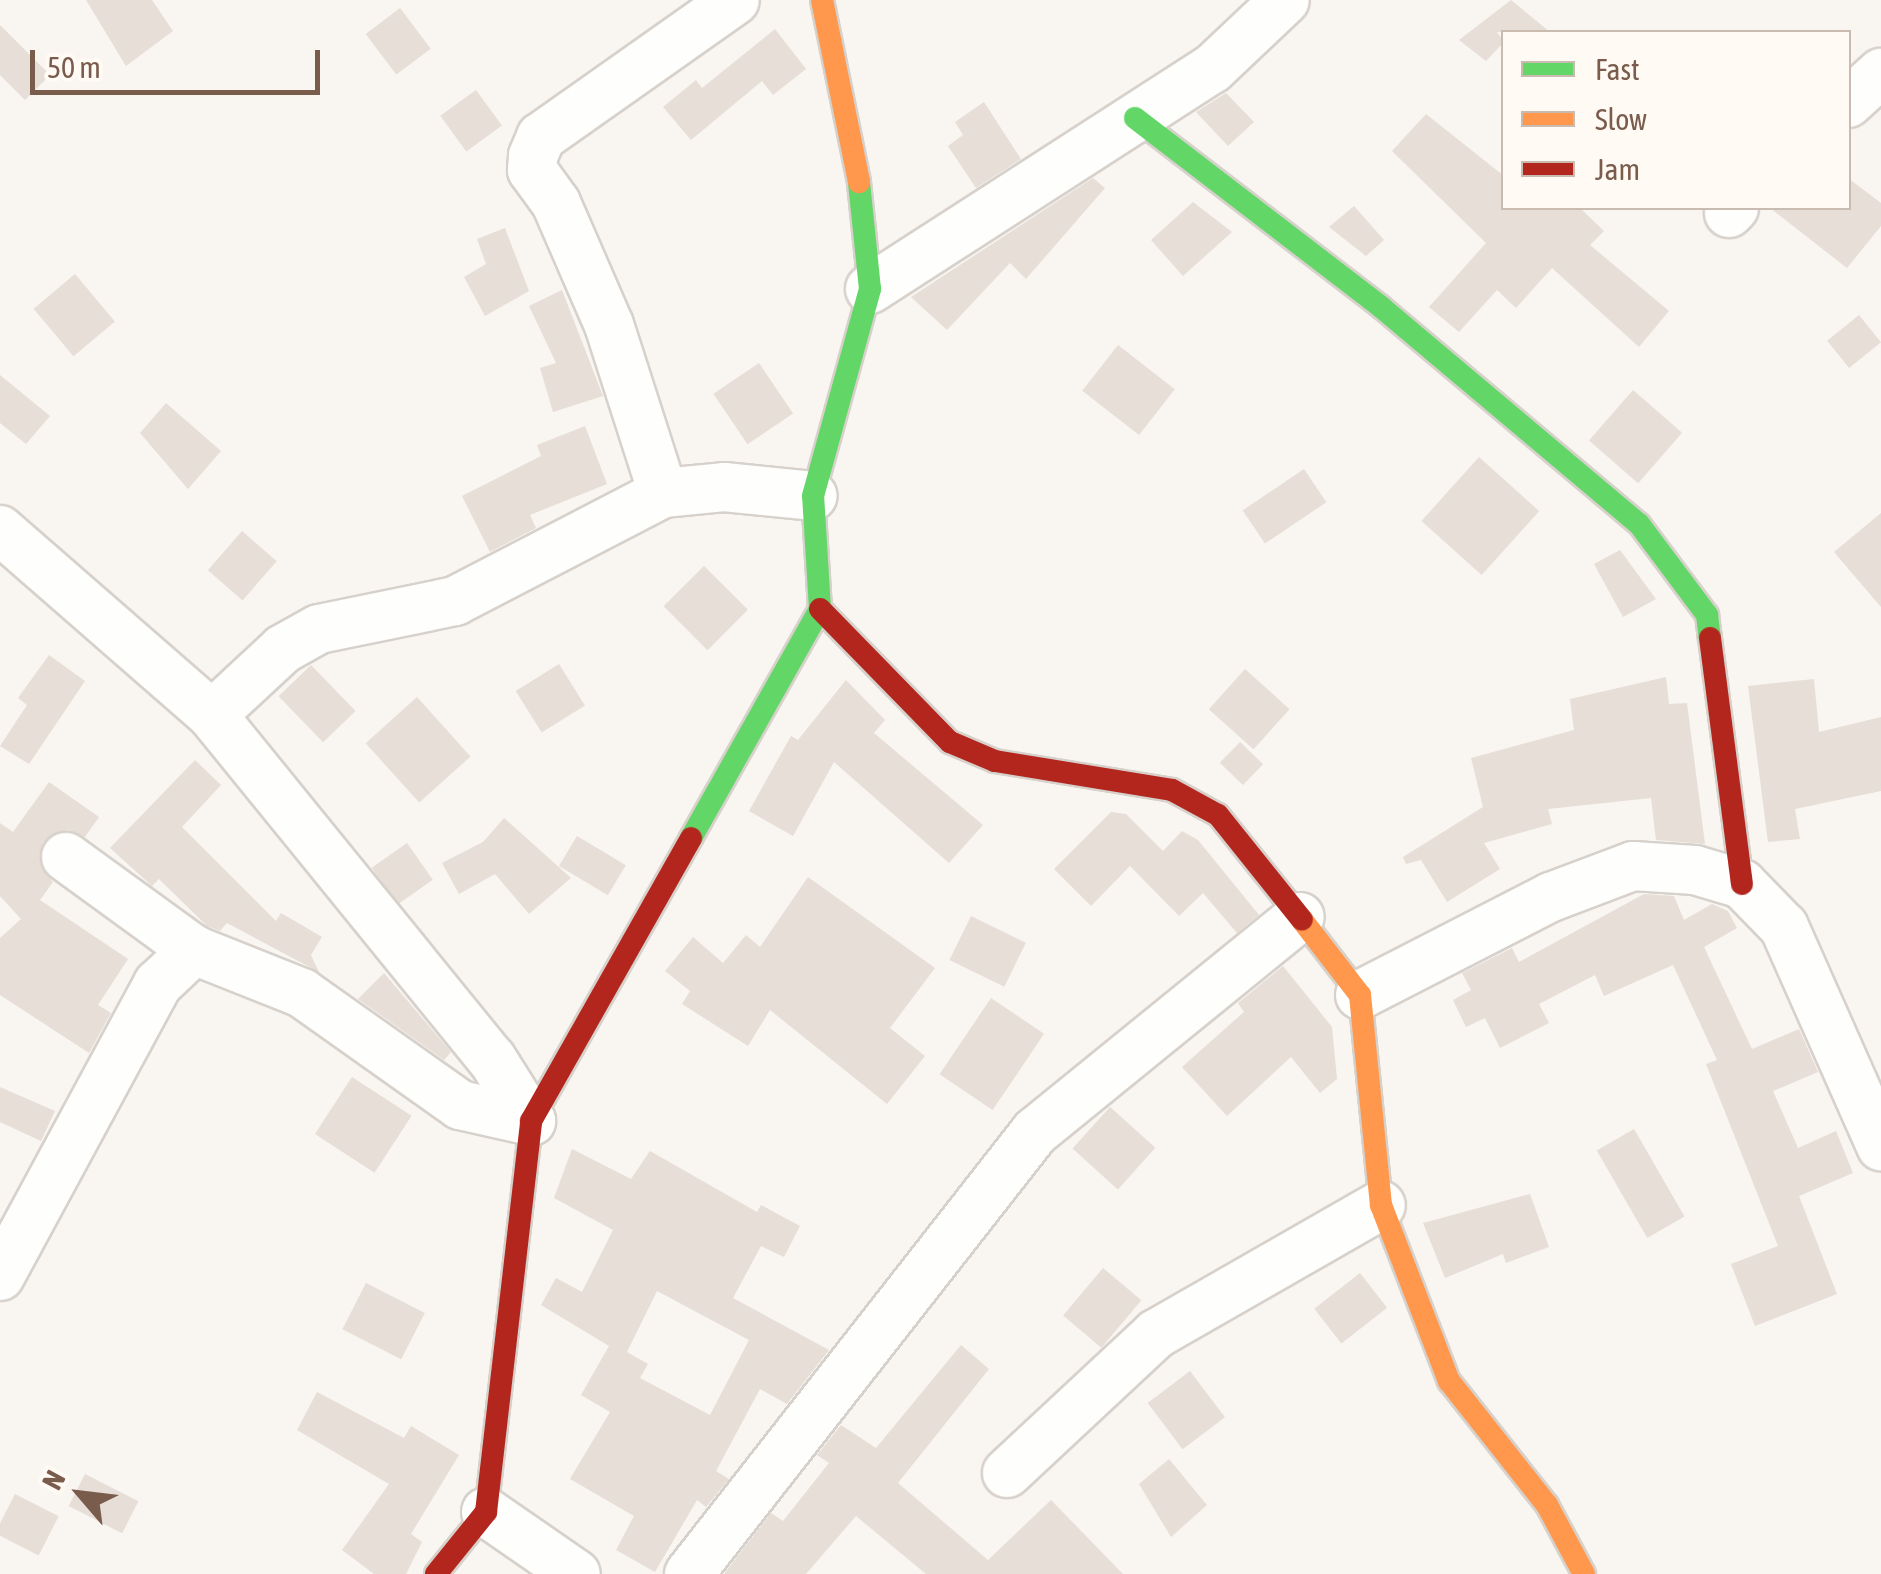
<!DOCTYPE html>
<html>
<head>
<meta charset="utf-8">
<style>
	body { margin:0 }
	#map { position:relative; width:1881px; height:1574px; overflow:hidden; background:#f9f5f0; font-family:"Asap Condensed",sans-serif }
	div>[style] { position:absolute }
	[style*='--x'] { left:calc(var(--x)*1px); top:calc(var(--y)*1px); width:calc(var(--w)*1px); rotate:calc(var(--a)*1deg) }
	.building>* { inset:0; background:#e6ded7; transform-origin:0 0 }
	.roads { filter:drop-shadow(2px 0 #d7d1cb) drop-shadow(-2px 0 #d7d1cb) drop-shadow(0 2px #d7d1cb) drop-shadow(0 -2px #d7d1cb) }
	.street>* { height:48px; margin:-24px; padding:0 24px; transform-origin:24px; border-radius:24px; background:#fefefd }
	.fast>* { height:22px; margin:-11px; padding:0 11px; transform-origin:11px; border-radius:11px; background:#63d668 }
	.slow>* { height:22px; margin:-11px; padding:0 11px; transform-origin:11px; border-radius:11px; background:#ff974d }
	.jam>* { height:22px; margin:-11px; padding:0 11px; transform-origin:11px; border-radius:11px; background:#b3261e }
	span { translate:-50% -50%; white-space:nowrap; text-align:center; line-height:1.15; -webkit-text-stroke:10px #fffaf3; paint-order:stroke }
	.legend { position:absolute; left:1501px; top:30px; width:350px; height:180px; box-sizing:border-box; background:#fffaf3; border:2px solid #cabbb1; margin:0; padding:12px 18px; list-style:none; font-size:30px; color:#7a5c4d }
	.legend li { display:flex; align-items:center; gap:20px; height:50px }
	.legend b { width:50px; border:2px solid #cabbb1 }
	.north { position:absolute; left:30px; top:1444px; width:100px; height:100px; -webkit-text-stroke:8px #fffaf3; paint-order:stroke; rotate:298deg; font-size:28px; font-weight:700; line-height:40px; text-align:center; color:#7a5c4d }
	.north::after { content:''; display:block; margin:auto; width:35px; height:45px; background:#7a5c4d; clip-path:polygon(50% 0,100% 100%,50% 72%,0 100%) }
	.scale { position:absolute; left:30px; top:50px; width:290px; height:45px; box-sizing:border-box; border:5px solid #7a5c4d; border-top:0; padding-left:12px; font-size:30px; line-height:35px; white-space:nowrap; color:#7a5c4d; -webkit-text-stroke:8px #fffaf3; paint-order:stroke }
</style>
</head>
<body>
<div id="map">
	<div class="building">
		<div style="clip-path:polygon(86px 0,152px 0,173px 31px,126px 66px)"></div>
		<div style="clip-path:polygon(1511px 0,1550px 32px,1497px 32px,1504px 42px,1486px 61px,1459px 40px)"></div>
		<div style="left:400px;top:8px;width:51px;height:43px;rotate:53deg"></div>
		<div style="clip-path:polygon(0 25px,50px 75px,25px 100px,0 75px)"></div>
		<div style="clip-path:polygon(775px 29px,806px 69px,773px 95px,762px 81px,691px 140px,663px 107px,696px 80px,702px 88px)"></div>
		<div style="left:476px;top:90px;width:44px;height:44px;rotate:54deg"></div>
		<div style="clip-path:polygon(1226px 93px,1254px 122px,1228px 146px,1196px 112px)"></div>
		<div style="clip-path:polygon(984px 102px,1021px 159px,976px 188px,948px 146px,963px 135px,955px 122px)"></div>
		<div style="clip-path:polygon(1426px 114px,1504px 176px,1504px 208px,1580px 208px,1604px 231px,1590px 245px,1669px 311px,1639px 347px,1552px 268px,1516px 308px,1497px 290px,1459px 332px,1429px 307px,1486px 243px,1392px 151px)"></div>
		<div style="clip-path:polygon(1093px 178px,1105px 188px,1026px 279px,1010px 263px,947px 330px,911px 297px)"></div>
		<div style="clip-path:polygon(1848px 178px,1881px 203px,1881px 226px,1847px 268px,1770px 208px,1848px 208px)"></div>
		<div style="clip-path:polygon(1193px 202px,1232px 232px,1183px 276px,1151px 240px)"></div>
		<div style="clip-path:polygon(1354px 206px,1384px 240px,1366px 256px,1329px 227px)"></div>
		<div style="clip-path:polygon(505px 228px,529px 291px,485px 316px,464px 277px,486px 264px,477px 239px)"></div>
		<div style="left:75px;top:274px;width:62px;height:54px;rotate:50deg"></div>
		<div style="clip-path:polygon(562px 290px,603px 396px,553px 412px,540px 368px,556px 363px,529px 306px)"></div>
		<div style="left:1859px;top:315px;width:35px;height:41px;rotate:51deg"></div>
		<div style="left:1118px;top:345px;width:72px;height:58px;rotate:38deg"></div>
		<div style="left:759px;top:363px;width:61px;height:55px;rotate:56deg"></div>
		<div style="clip-path:polygon(0 375px,50px 416px,26px 444px,0 423px)"></div>
		<div style="left:1633px;top:390px;width:65px;height:67px;rotate:41deg"></div>
		<div style="clip-path:polygon(166px 403px,221px 451px,188px 489px,140px 433px)"></div>
		<div style="clip-path:polygon(585px 426px,607px 484px,530px 515px,536px 528px,490px 552px,462px 496px,541px 456px,537px 445px)"></div>
		<div style="left:1479px;top:457px;width:81px;height:86px;rotate:42deg"></div>
		<div style="left:1304px;top:469px;width:40px;height:74px;rotate:56deg"></div>
		<div style="clip-path:polygon(1881px 513px,1881px 607px,1834px 552px)"></div>
		<div style="left:242px;top:531px;width:46px;height:52px;rotate:41deg"></div>
		<div style="clip-path:polygon(1620px 550px,1656px 599px,1623px 617px,1594px 564px)"></div>
		<div style="left:704px;top:566px;width:62px;height:57px;rotate:45deg"></div>
		<div style="clip-path:polygon(49px 655px,85px 681px,29px 764px,0 746px,27px 705px,18px 698px)"></div>
		<div style="left:559px;top:664px;width:49px;height:51px;rotate:58deg"></div>
		<div style="left:311px;top:665px;width:64px;height:45px;rotate:46deg"></div>
		<div style="left:1245px;top:669px;width:60px;height:54px;rotate:42deg"></div>
		<div style="clip-path:polygon(1666px 677px,1669px 704px,1687px 703px,1705px 844px,1656px 840px,1651px 798px,1548px 809px,1552px 824px,1484px 843px,1500px 869px,1447px 902px,1421px 860px,1406px 864px,1403px 857px,1483px 807px,1471px 758px,1574px 730px,1570px 699px)"></div>
		<div style="clip-path:polygon(1814px 679px,1819px 732px,1881px 717px,1881px 791px,1795px 809px,1800px 839px,1768px 842px,1748px 686px)"></div>
		<div style="clip-path:polygon(846px 680px,885px 720px,874px 733px,983px 825px,949px 863px,834px 762px,793px 836px,749px 811px,791px 736px,798px 740px)"></div>
		<div style="left:417px;top:697px;width:80px;height:69px;rotate:48deg"></div>
		<div style="left:1240px;top:742px;width:32px;height:29px;rotate:44deg"></div>
		<div style="clip-path:polygon(195px 760px,221px 785px,182px 827px,276px 921px,281px 913px,322px 937px,311px 955px,319px 972px,227px 923px,220px 931px,207px 926px,159px 879px,152px 886px,110px 848px)"></div>
		<div style="clip-path:polygon(49px 782px,99px 817px,85px 837px,68px 830px,43px 842px,41px 867px,53px 882px,40px 900px,128px 959px,98px 1005px,111px 1013px,89px 1053px,0 995px,0 938px,21px 919px,0 896px,0 823px,13px 832px)"></div>
		<div style="clip-path:polygon(1111px 812px,1126px 814px,1163px 851px,1182px 831px,1198px 840px,1259px 915px,1237px 933px,1203px 893px,1179px 916px,1130px 866px,1091px 906px,1054px 869px)"></div>
		<div style="clip-path:polygon(504px 818px,571px 878px,529px 914px,495px 874px,459px 894px,442px 863px,483px 842px)"></div>
		<div style="left:577px;top:836px;width:57px;height:35px;rotate:31deg"></div>
		<div style="left:407px;top:843px;width:45px;height:43px;rotate:55deg"></div>
		<div style="clip-path:polygon(808px 877px,935px 968px,890px 1028px,925px 1056px,887px 1104px,770px 1010px,748px 1046px,682px 1004px,690px 991px,665px 971px,693px 937px,723px 963px,746px 935px,760px 947px)"></div>
		<div style="clip-path:polygon(1644px 894px,1674px 896px,1684px 920px,1712px 904px,1728px 911px,1737px 928px,1704px 947px,1752px 1049px,1799px 1029px,1818px 1072px,1773px 1091px,1798px 1148px,1836px 1131px,1853px 1173px,1799px 1196px,1837px 1294px,1755px 1326px,1731px 1264px,1778px 1246px,1706px 1064px,1717px 1060px,1673px 965px,1604px 996px,1595px 975px,1539px 1004px,1549px 1023px,1500px 1048px,1485px 1018px,1466px 1027px,1453px 1000px,1471px 990px,1462px 973px,1512px 948px,1519px 962px)"></div>
		<div style="left:971px;top:916px;width:61px;height:49px;rotate:26deg"></div>
		<div style="clip-path:polygon(1283px 966px,1332px 1027px,1337px 1079px,1320px 1093px,1291px 1057px,1227px 1116px,1182px 1067px,1244px 1012px,1238px 1003px)"></div>
		<div style="clip-path:polygon(384px 973px,451px 1052px,444px 1060px,358px 999px)"></div>
		<div style="left:991px;top:998px;width:64px;height:92px;rotate:34deg"></div>
		<div style="left:352px;top:1077px;width:71px;height:68px;rotate:33deg"></div>
		<div style="clip-path:polygon(0 1087px,55px 1111px,41px 1141px,0 1122px)"></div>
		<div style="left:1110px;top:1107px;width:61px;height:56px;rotate:42deg"></div>
		<div style="left:1634px;top:1129px;width:101px;height:43px;rotate:60deg"></div>
		<div style="clip-path:polygon(evenodd,572px 1149px,631px 1179px,650px 1151px,757px 1212px,761px 1205px,800px 1226px,784px 1257px,761px 1246px,733px 1298px,829px 1350px,787px 1404px,760px 1389px,716px 1471px,729px 1479px,706px 1507px,697px 1500px,655px 1572px,616px 1550px,634px 1516px,570px 1479px,610px 1412px,581px 1395px,609px 1346px,541px 1305px,556px 1278px,582px 1292px,613px 1230px,554px 1198px,572px 1149px,657px 1291px,749px 1340px,710px 1415px,640px 1378px,648px 1364px,627px 1352px,657px 1291px)"></div>
		<div style="clip-path:polygon(1530px 1194px,1549px 1247px,1506px 1263px,1503px 1254px,1445px 1278px,1423px 1223px)"></div>
		<div style="left:1103px;top:1268px;width:50px;height:62px;rotate:40deg"></div>
		<div style="left:1360px;top:1273px;width:44px;height:58px;rotate:52deg"></div>
		<div style="left:366px;top:1283px;width:66px;height:52px;rotate:27deg"></div>
		<div style="clip-path:polygon(961px 1345px,989px 1369px,898px 1483px,988px 1560px,1051px 1500px,1123px 1574px,926px 1574px,856px 1516px,806px 1574px,724px 1574px,771px 1513px,783px 1521px,829px 1463px,817px 1455px,841px 1425px,876px 1448px)"></div>
		<div style="left:1190px;top:1371px;width:58px;height:53px;rotate:53deg"></div>
		<div style="clip-path:polygon(317px 1392px,404px 1438px,411px 1426px,459px 1455px,411px 1534px,422px 1542px,406px 1574px,374px 1574px,342px 1550px,389px 1484px,297px 1430px)"></div>
		<div style="clip-path:polygon(1169px 1459px,1207px 1505px,1171px 1537px,1139px 1484px)"></div>
		<div style="left:85px;top:1474px;width:60px;height:36px;rotate:27deg"></div>
		<div style="left:15px;top:1494px;width:49px;height:44px;rotate:27deg"></div>
	</div>
	<div class="roads">
		<div class="street">
			<div style="--x:1848;--y:103;--w:45;--a:-42.3"></div>
			<div style="--x:1729;--y:213;--w:7;--a:-45"></div>
			<div style="--x:870;--y:289;--w:407;--a:-32.8"></div>
			<div style="--x:1212;--y:69;--w:100;--a:-43.4"></div>
			<div style="--x:663;--y:493;--w:176;--a:-107.8"></div>
			<div style="--x:609;--y:325;--w:133;--a:-113.5"></div>
			<div style="--x:556;--y:203;--w:41;--a:-126"></div>
			<div style="--x:532;--y:170;--w:14;--a:-86"></div>
			<div style="--x:533;--y:156;--w:21;--a:-67"></div>
			<div style="--x:541;--y:137;--w:237;--a:-35.2"></div>
			<div style="--x:0;--y:530;--w:281;--a:41.1"></div>
			<div style="--x:212;--y:715;--w:444;--a:50.9"></div>
			<div style="--x:492;--y:1059;--w:73;--a:57.8"></div>
			<div style="--x:212;--y:715;--w:97;--a:-42.9"></div>
			<div style="--x:283;--y:649;--w:41;--a:-29.1"></div>
			<div style="--x:319;--y:629;--w:139;--a:-11.6"></div>
			<div style="--x:455;--y:601;--w:234;--a:-27.4"></div>
			<div style="--x:663;--y:493;--w:61;--a:-5.6"></div>
			<div style="--x:724;--y:487;--w:89;--a:5.8"></div>
			<div style="--x:66;--y:857;--w:158;--a:36"></div>
			<div style="--x:194;--y:950;--w:116;--a:21.7"></div>
			<div style="--x:302;--y:993;--w:194;--a:35.3"></div>
			<div style="--x:460;--y:1105;--w:73;--a:12.7"></div>
			<div style="--x:1360;--y:995;--w:215;--a:-27.2"></div>
			<div style="--x:1551;--y:897;--w:88;--a:-20.7"></div>
			<div style="--x:1633;--y:866;--w:62;--a:3.7"></div>
			<div style="--x:1695;--y:870;--w:49;--a:16.6"></div>
			<div style="--x:1742;--y:884;--w:60;--a:45.7"></div>
			<div style="--x:1784;--y:927;--w:240;--a:66.1"></div>
			<div style="--x:0;--y:1276;--w:332;--a:-61.6"></div>
			<div style="--x:158;--y:984;--w:50;--a:-43.4"></div>
			<div style="--x:1007;--y:1473;--w:204;--a:-43"></div>
			<div style="--x:1156;--y:1334;--w:259;--a:-29.8"></div>
			<div style="--x:486;--y:1512;--w:109;--a:34.6"></div>
			<div style="--x:689;--y:1574;--w:561;--a:-51.95"></div>
			<div style="--x:1035;--y:1132;--w:341;--a:-39.1"></div>
		</div>
		<div class="fast">
			<div style="--x:1135;--y:118;--w:310;--a:37.5"></div>
			<div style="--x:1381;--y:307;--w:337;--a:40.1"></div>
			<div style="--x:1639;--y:524;--w:114;--a:53.2"></div>
			<div style="--x:1707;--y:615;--w:23;--a:83"></div>
			<div style="--x:691;--y:838;--w:263;--a:-60.6"></div>
			<div style="--x:820;--y:609;--w:113;--a:-93.5"></div>
			<div style="--x:813;--y:496;--w:215;--a:-74.6"></div>
			<div style="--x:870;--y:289;--w:108;--a:-95.9"></div>
		</div>
		<div class="slow">
			<div style="--x:822;--y:0;--w:186;--a:78.5"></div>
			<div style="--x:1302;--y:920;--w:95;--a:52.3"></div>
			<div style="--x:1360;--y:995;--w:211;--a:84.3"></div>
			<div style="--x:1381;--y:1205;--w:189;--a:68.9"></div>
			<div style="--x:1449;--y:1381;--w:158;--a:51.7"></div>
			<div style="--x:1547;--y:1505;--w:78;--a:61.8"></div>
		</div>
		<div class="jam">
			<div style="--x:820;--y:609;--w:186;--a:45.7"></div>
			<div style="--x:950;--y:742;--w:49;--a:22.9"></div>
			<div style="--x:995;--y:761;--w:179;--a:9.3"></div>
			<div style="--x:1172;--y:790;--w:52;--a:28.5"></div>
			<div style="--x:1218;--y:815;--w:134;--a:51.3"></div>
			<div style="--x:1710;--y:638;--w:248;--a:82.6"></div>
			<div style="--x:436;--y:1574;--w:80;--a:-51.1"></div>
			<div style="--x:486;--y:1512;--w:394;--a:-83.4"></div>
			<div style="--x:531;--y:1121;--w:325;--a:-60.5"></div>
		</div>
	</div>
	<ul class="legend">
	<li><b style="height:12px;background:#63d668"></b>Fast</li>
	<li><b style="height:12px;background:#ff974d"></b>Slow</li>
	<li><b style="height:12px;background:#b3261e"></b>Jam</li>
	</ul>
	<div class="north">N</div>
	<div class="scale">50 m</div>
</div>
</body>
</html>
